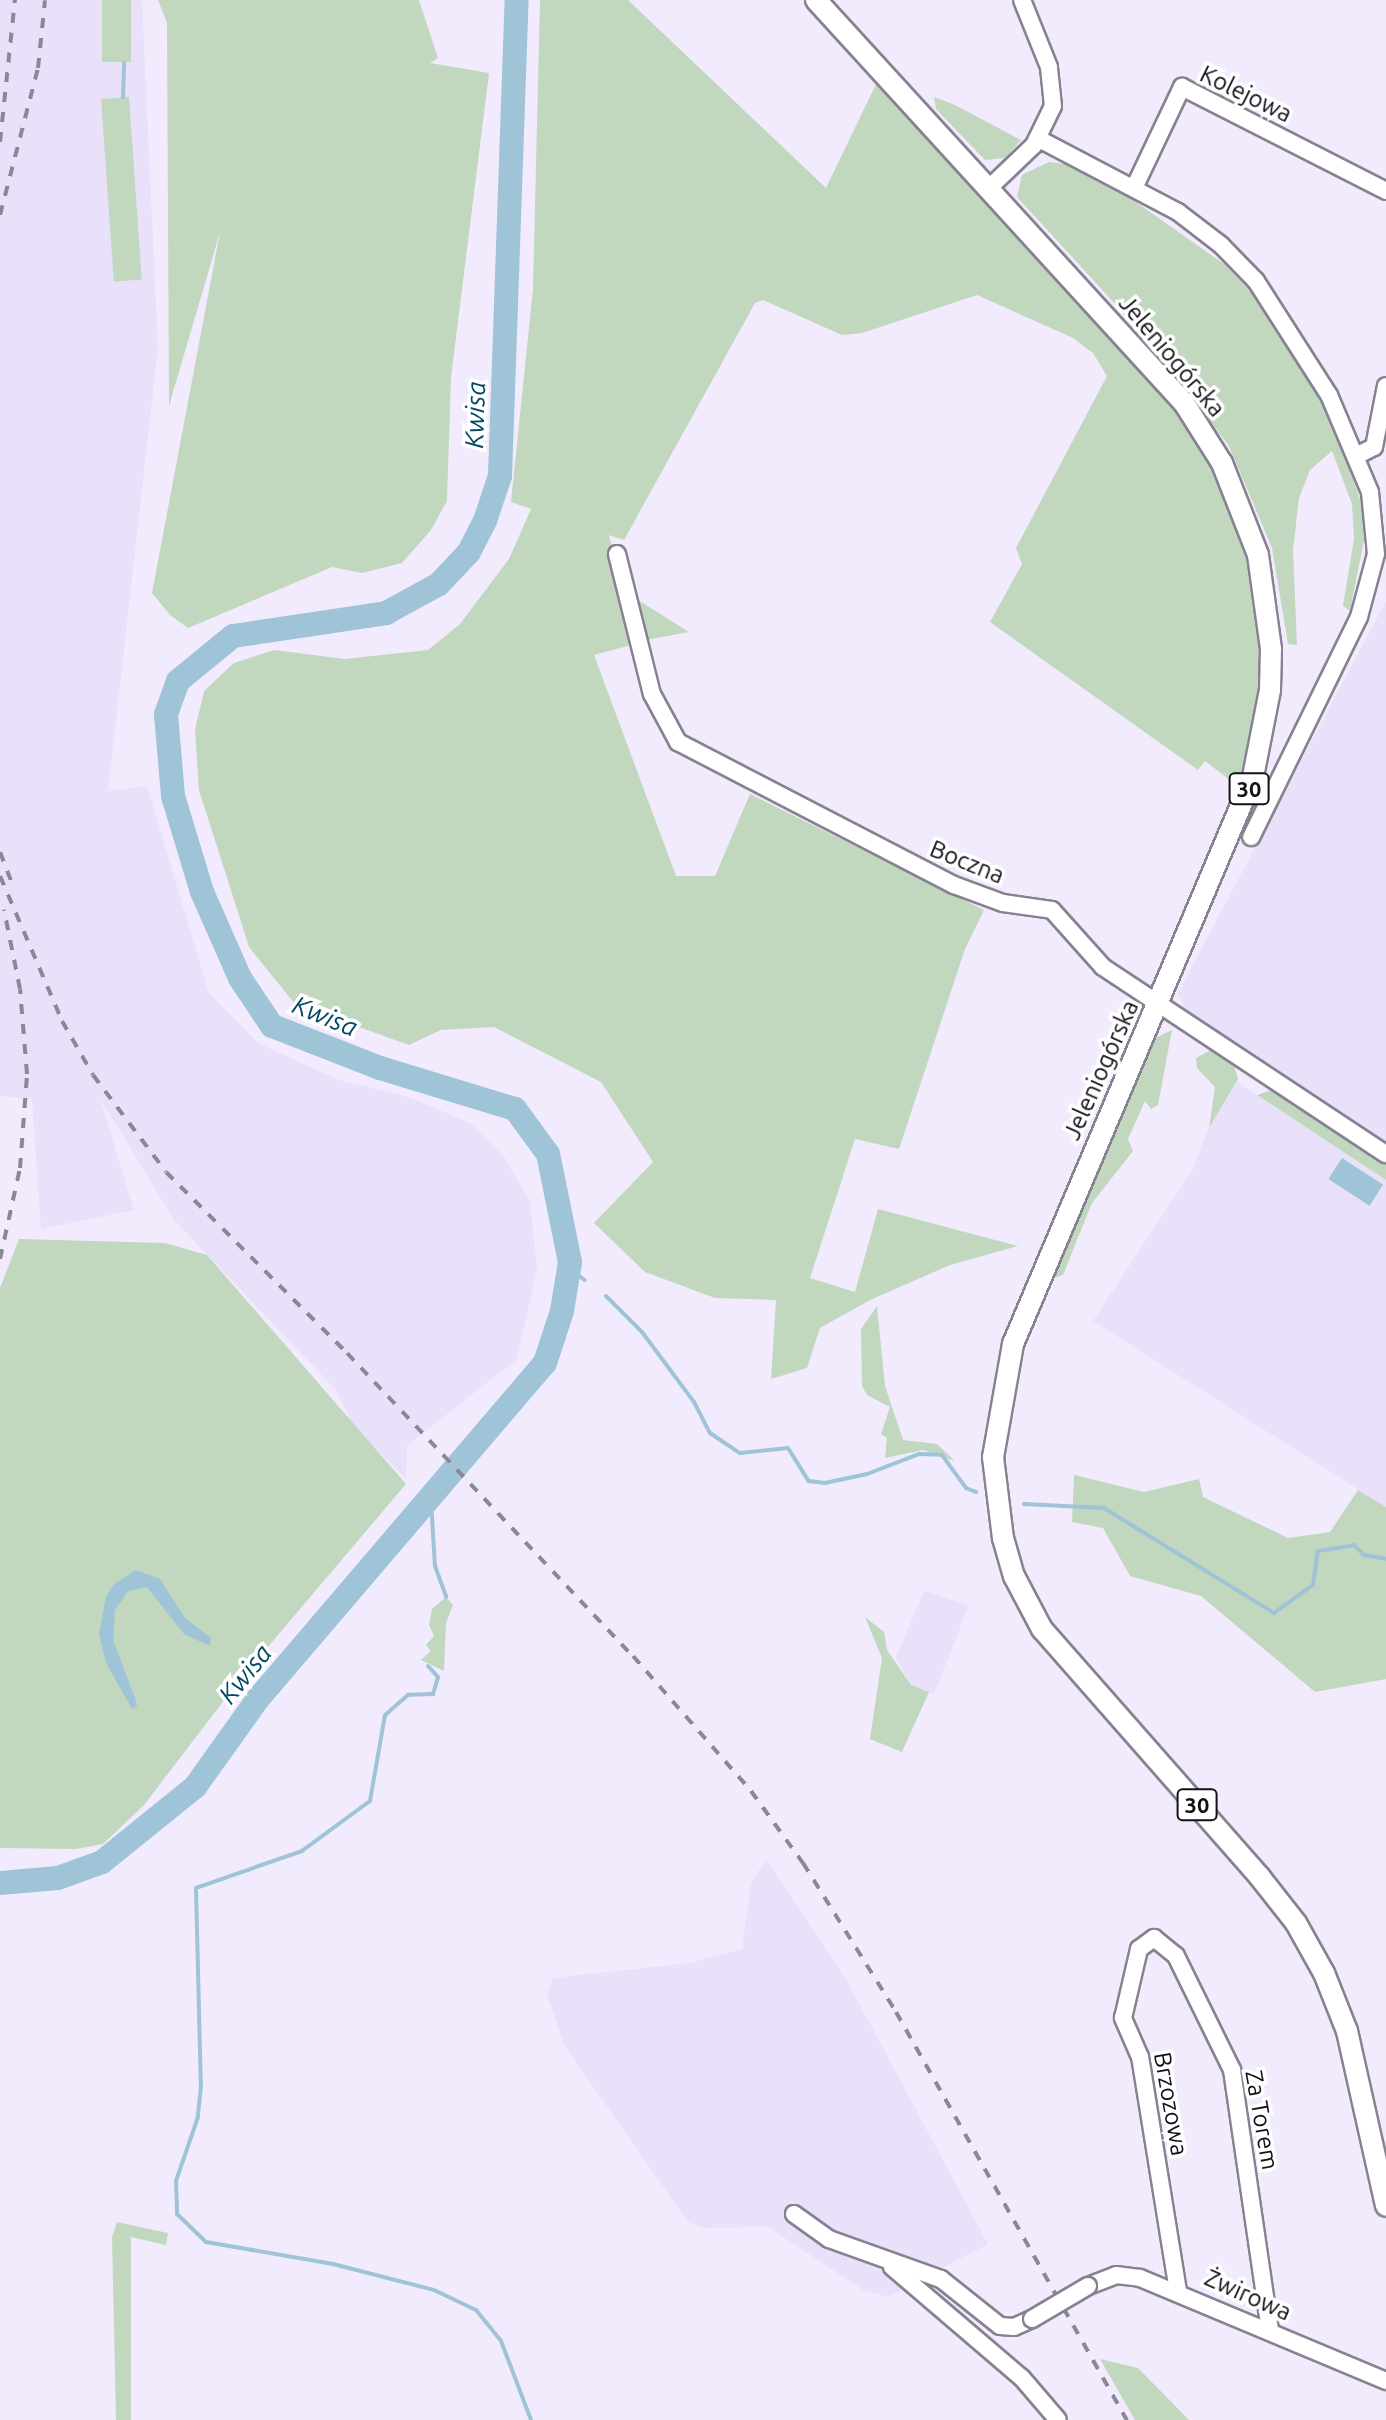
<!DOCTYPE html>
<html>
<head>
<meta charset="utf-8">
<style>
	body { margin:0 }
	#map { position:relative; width:1386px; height:2420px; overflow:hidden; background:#f2ebfe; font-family:Ubuntu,sans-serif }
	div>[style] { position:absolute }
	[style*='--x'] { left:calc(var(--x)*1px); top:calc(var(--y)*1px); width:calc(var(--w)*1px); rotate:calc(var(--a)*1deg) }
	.built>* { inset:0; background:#e9e0fa }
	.green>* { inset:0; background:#c1d7be; transform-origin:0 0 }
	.water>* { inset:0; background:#9fc3d7; transform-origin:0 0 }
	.stream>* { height:4px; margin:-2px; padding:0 2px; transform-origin:2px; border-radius:2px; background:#9fc3d7 }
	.river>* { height:24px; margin:-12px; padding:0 12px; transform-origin:12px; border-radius:12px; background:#9fc3d7 }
	.roads { filter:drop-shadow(2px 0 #878191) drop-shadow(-2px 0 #878191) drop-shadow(0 2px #878191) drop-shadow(0 -2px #878191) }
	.minor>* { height:16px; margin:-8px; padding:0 8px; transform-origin:8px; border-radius:8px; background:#fff }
	.major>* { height:20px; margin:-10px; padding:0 10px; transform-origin:10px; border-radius:10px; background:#fff }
	.rail>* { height:4px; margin-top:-2px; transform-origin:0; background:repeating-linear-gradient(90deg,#8b8794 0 10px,transparent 0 20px) }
	.bridges { filter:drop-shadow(2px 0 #878191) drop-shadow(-2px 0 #878191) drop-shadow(0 2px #878191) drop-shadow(0 -2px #878191) }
	.minor-bridge>* { height:16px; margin:-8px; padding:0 8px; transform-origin:8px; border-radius:8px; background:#fff }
	span { translate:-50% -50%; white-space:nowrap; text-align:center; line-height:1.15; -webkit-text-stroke:7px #fff; paint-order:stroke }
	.shield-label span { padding:2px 6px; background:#fff; border:2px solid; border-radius:6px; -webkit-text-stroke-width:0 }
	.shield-label { font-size:22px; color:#131117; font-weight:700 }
	.street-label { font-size:24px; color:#131117 }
	.water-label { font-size:26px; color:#014965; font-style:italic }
</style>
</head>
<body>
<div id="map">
	<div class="built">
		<div style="clip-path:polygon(0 0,142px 0,158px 348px,108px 791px,147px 786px,209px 993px,258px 1043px,339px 1080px,412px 1098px,472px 1124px,505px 1158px,530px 1202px,537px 1269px,517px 1359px,407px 1446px,406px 1479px,353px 1425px,336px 1390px,174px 1220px,101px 1100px,134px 1210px,41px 1229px,32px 1100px,0 1096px)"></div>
		<div style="clip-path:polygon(1386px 601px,1386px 1144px,1186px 1012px,1178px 993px)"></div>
		<div style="clip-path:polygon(1237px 1082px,1386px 1180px,1386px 1507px,1093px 1321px,1194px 1167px,1206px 1133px)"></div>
		<div style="clip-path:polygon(924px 1591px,969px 1605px,934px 1694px,910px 1685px,896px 1657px)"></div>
		<div style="clip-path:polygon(766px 1859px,845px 1977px,988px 2244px,887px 2297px,863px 2290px,768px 2227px,705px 2228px,688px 2222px,564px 2045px,547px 1994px,553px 1978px,689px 1963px,742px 1949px,751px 1883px)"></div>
	</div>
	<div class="green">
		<div style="left:102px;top:0;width:29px;height:62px"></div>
		<div style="clip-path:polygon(158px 0,419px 0,438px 58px,430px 63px,489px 73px,451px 377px,447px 501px,431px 530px,402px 563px,362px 573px,332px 567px,188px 628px,170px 615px,152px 593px,220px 232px,169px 406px,167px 23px)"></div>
		<div style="clip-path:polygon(540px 0,628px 0,826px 188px,878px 80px,1137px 365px,1202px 445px,1225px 489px,1251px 564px,1260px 615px,1259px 717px,1239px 787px,1205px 761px,1198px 770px,990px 622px,1022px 564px,1016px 548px,1107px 376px,1093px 353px,1073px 338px,977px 295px,862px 333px,842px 335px,763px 300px,755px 303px,624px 540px,609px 535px,635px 644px,594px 655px,676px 876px,715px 876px,750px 794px,984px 910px,965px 949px,899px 1149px,855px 1139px,810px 1278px,855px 1292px,878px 1209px,1018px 1246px,950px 1265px,870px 1300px,820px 1328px,807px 1368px,771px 1379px,776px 1300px,715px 1298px,645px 1272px,594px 1223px,653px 1162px,601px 1082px,494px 1027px,441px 1030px,409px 1045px,295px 1004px,249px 947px,199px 790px,195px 730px,204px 691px,234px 663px,274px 650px,345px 659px,428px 650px,460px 624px,509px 559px,531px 509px,511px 502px,533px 289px)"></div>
		<div style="left:129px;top:97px;width:183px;height:28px;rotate:86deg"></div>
		<div style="clip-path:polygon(934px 97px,955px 105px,1021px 140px,1005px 158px,985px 160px,936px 109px)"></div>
		<div style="clip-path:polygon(1049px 162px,1065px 164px,1133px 200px,1224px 264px,1251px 292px,1330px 416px,1363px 507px,1364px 540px,1350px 611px,1343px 606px,1354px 539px,1352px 504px,1332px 451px,1310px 470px,1299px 498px,1293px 550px,1297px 645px,1288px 644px,1272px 548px,1229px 446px,1152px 344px,1017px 197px,1022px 175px)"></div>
		<div style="clip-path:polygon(630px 595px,689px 632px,641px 641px)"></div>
		<div style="clip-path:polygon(1172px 1030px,1158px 1105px,1151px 1109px,1145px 1101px,1128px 1139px,1133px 1151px,1092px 1203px,1063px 1275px,1054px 1278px,1153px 1039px)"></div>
		<div style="clip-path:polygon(1213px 1049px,1233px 1062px,1238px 1079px,1209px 1128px,1215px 1087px,1197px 1068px,1196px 1058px)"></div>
		<div style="clip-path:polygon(1269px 1091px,1282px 1093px,1386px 1161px,1386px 1180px,1257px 1095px)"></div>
		<div style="clip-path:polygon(19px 1239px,165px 1243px,207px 1255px,406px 1484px,238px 1682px,144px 1805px,103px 1844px,76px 1849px,0 1848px,0 1288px)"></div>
		<div style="clip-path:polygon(877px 1306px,885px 1386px,903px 1440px,937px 1444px,955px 1461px,923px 1450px,885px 1458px,887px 1438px,881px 1434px,890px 1407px,867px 1395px,862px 1386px,861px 1329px)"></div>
		<div style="clip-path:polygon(1074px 1475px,1144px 1492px,1199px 1479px,1203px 1497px,1288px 1538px,1330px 1532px,1358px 1490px,1386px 1507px,1386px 1679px,1315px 1692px,1201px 1596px,1130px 1576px,1103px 1528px,1072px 1522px)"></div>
		<div style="clip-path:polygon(446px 1597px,453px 1605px,446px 1623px,444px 1671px,421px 1660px,431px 1651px,426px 1645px,434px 1636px,429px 1625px,432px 1609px)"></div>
		<div style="clip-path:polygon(865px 1617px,884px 1632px,887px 1650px,911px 1685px,929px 1692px,902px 1752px,870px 1739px,882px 1658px)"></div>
		<div style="clip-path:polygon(117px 2222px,168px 2233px,166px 2245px,131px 2237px,131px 2420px,116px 2420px,112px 2237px)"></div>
		<div style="clip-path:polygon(1100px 2359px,1138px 2368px,1189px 2420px,1135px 2420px)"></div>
	</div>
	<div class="water">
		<div style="left:1342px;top:1158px;width:49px;height:25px;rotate:33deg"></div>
		<div style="clip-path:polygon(136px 1570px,160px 1579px,185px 1618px,211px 1638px,210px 1646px,184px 1634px,147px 1587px,128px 1591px,115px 1610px,113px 1640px,135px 1698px,137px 1706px,132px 1709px,106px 1663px,99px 1634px,106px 1597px,113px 1585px)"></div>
	</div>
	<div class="stream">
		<div style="--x:123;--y:97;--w:34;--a:-88"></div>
		<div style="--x:569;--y:1269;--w:19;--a:35"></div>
		<div style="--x:606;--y:1296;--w:51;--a:45"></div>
		<div style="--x:642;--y:1332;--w:87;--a:53.4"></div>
		<div style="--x:694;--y:1402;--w:35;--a:63"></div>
		<div style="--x:710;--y:1433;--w:36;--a:34"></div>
		<div style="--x:740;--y:1453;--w:48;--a:-5.9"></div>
		<div style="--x:788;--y:1448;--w:39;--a:58"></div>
		<div style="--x:809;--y:1481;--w:16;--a:7"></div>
		<div style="--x:825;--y:1483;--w:43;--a:-12.1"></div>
		<div style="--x:867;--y:1474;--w:56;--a:-21"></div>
		<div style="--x:919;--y:1454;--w:23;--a:2"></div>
		<div style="--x:942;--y:1455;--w:41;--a:54"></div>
		<div style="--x:966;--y:1488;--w:11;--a:22"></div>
		<div style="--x:431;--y:1501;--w:65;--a:86.5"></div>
		<div style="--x:435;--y:1566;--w:33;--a:70"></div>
		<div style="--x:1024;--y:1504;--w:80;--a:2.9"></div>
		<div style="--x:1104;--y:1508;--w:200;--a:31.7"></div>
		<div style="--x:1274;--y:1613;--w:48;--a:-35.7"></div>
		<div style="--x:1313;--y:1585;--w:34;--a:-82"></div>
		<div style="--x:1318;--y:1551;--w:36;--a:-9"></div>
		<div style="--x:1354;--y:1545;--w:14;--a:45"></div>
		<div style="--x:1364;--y:1555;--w:22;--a:10"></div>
		<div style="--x:428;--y:1666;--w:15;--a:48"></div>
		<div style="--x:438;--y:1677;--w:18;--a:106"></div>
		<div style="--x:433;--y:1694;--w:25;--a:178"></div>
		<div style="--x:408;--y:1695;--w:30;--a:139"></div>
		<div style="--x:385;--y:1715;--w:87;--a:99.9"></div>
		<div style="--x:370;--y:1801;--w:84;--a:143.7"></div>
		<div style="--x:302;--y:1851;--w:112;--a:160.8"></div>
		<div style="--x:196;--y:1888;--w:198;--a:88.6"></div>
		<div style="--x:201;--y:2086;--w:31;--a:96"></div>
		<div style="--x:198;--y:2117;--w:68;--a:109"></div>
		<div style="--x:176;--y:2181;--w:33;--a:88"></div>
		<div style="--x:177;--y:2214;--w:40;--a:44"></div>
		<div style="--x:206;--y:2242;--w:129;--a:9.8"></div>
		<div style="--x:333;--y:2264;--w:104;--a:14.4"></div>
		<div style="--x:434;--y:2290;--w:47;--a:25.5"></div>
		<div style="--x:476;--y:2310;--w:40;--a:51"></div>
		<div style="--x:501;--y:2341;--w:85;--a:69.2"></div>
	</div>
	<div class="river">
		<div style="--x:0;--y:1883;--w:58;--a:-4.9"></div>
		<div style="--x:58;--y:1878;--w:47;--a:-20"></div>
		<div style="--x:102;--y:1862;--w:119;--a:-38.9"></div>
		<div style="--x:195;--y:1787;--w:107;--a:-54.5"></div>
		<div style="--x:257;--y:1700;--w:443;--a:-49.5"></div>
		<div style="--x:545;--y:1363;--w:55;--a:-71.9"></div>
		<div style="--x:562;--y:1311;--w:50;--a:-80.7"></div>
		<div style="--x:570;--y:1262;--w:110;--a:-101.5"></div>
		<div style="--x:548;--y:1154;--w:56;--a:-126.3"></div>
		<div style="--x:515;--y:1109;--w:141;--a:-163.1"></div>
		<div style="--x:380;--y:1068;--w:116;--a:-158.7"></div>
		<div style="--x:272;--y:1026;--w:58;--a:-123.7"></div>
		<div style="--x:240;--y:978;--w:94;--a:-113.8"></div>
		<div style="--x:202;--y:892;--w:100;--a:-106.8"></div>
		<div style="--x:173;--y:796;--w:82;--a:-94.9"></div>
		<div style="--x:166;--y:714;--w:35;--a:-70"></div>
		<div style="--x:178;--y:681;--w:71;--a:-39.3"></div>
		<div style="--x:233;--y:636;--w:155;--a:-8.5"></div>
		<div style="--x:386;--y:613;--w:60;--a:-28.7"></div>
		<div style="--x:439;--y:584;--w:44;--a:-46.8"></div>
		<div style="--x:469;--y:552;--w:35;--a:-63"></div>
		<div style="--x:485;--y:521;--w:47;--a:-71.6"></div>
		<div style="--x:500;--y:476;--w:476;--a:-88"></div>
	</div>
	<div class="roads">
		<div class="minor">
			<div style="--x:1039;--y:139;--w:157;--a:27.7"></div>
			<div style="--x:1178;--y:212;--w:54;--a:37.5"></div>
			<div style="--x:1221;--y:245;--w:50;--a:45.8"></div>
			<div style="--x:1256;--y:281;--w:135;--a:57.4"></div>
			<div style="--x:1329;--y:395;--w:105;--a:67.1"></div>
			<div style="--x:1370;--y:492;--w:62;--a:84.5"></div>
			<div style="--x:1376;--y:554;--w:65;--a:105.1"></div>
			<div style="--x:1359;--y:617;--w:245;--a:116.1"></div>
			<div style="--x:1135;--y:186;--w:110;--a:-64.6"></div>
			<div style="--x:1182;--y:87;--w:229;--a:27"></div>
			<div style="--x:988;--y:189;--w:64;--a:-43.7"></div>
			<div style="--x:1034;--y:145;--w:43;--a:-64"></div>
			<div style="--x:1053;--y:106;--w:39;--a:-96"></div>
			<div style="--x:1049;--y:67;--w:72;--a:-111.9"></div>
			<div style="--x:1358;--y:455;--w:18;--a:-27"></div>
			<div style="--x:1374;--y:447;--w:62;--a:-78.9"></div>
			<div style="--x:617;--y:554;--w:144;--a:76"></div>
			<div style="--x:652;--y:694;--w:55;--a:61.6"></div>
			<div style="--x:678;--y:742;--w:311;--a:27.4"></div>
			<div style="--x:954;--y:885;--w:52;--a:20.2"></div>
			<div style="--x:1003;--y:903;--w:49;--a:8.1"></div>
			<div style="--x:1052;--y:910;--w:76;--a:48.2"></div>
			<div style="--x:1103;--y:967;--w:339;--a:33.5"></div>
			<div style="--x:794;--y:2214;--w:43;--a:35.5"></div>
			<div style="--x:829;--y:2239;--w:119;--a:19.7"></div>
			<div style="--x:941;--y:2279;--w:75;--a:38.5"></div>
			<div style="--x:1000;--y:2326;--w:14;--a:4"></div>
			<div style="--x:1014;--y:2327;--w:20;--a:-24"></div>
			<div style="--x:892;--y:2267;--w:171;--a:40.5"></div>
			<div style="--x:1022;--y:2378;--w:55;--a:49.4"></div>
			<div style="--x:1088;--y:2286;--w:30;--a:-21"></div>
			<div style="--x:1116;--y:2275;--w:24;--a:7"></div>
			<div style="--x:1140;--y:2278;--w:267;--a:22.7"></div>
			<div style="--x:1178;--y:2291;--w:237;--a:-99.2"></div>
			<div style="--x:1140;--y:2057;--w:43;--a:-113.6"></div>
			<div style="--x:1123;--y:2018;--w:71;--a:-76.9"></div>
			<div style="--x:1139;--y:1949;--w:19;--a:-36"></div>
			<div style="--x:1154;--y:1938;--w:28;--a:39"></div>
			<div style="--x:1176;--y:1956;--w:127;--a:63.8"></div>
			<div style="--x:1232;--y:2070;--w:264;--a:81.7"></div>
		</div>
		<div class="major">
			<div style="--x:816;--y:0;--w:546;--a:47.6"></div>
			<div style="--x:1184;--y:403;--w:71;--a:57.7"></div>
			<div style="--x:1222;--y:463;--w:99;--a:68.6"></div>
			<div style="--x:1258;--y:555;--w:95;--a:82.1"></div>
			<div style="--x:1271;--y:649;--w:41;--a:91.4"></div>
			<div style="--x:1270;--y:690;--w:89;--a:101.1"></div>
			<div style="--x:1253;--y:777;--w:616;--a:112.94"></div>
			<div style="--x:1013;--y:1344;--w:115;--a:100"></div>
			<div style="--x:993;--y:1457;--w:82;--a:83"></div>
			<div style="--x:1003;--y:1538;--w:40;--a:74"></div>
			<div style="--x:1014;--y:1576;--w:60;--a:62.2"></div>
			<div style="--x:1042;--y:1629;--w:329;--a:48.7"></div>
			<div style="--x:1259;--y:1876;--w:60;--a:51.8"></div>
			<div style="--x:1296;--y:1923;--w:57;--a:60.8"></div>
			<div style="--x:1324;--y:1973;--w:62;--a:68.4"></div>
			<div style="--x:1347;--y:2031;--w:179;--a:77.4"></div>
		</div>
	</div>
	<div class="rail">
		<div style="--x:0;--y:142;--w:143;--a:-84"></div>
		<div style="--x:0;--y:215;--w:152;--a:-75.5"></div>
		<div style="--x:38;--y:68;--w:68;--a:-84.1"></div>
		<div style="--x:0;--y:852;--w:36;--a:69"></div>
		<div style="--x:0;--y:876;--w:158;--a:66.8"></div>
		<div style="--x:62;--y:1021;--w:62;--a:60.1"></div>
		<div style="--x:93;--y:1075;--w:121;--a:53"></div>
		<div style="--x:166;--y:1172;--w:256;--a:45"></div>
		<div style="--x:347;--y:1353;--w:417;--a:46.7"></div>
		<div style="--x:633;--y:1656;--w:179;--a:48.8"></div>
		<div style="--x:751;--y:1791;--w:89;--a:54.2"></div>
		<div style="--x:803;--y:1863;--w:176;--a:58"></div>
		<div style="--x:896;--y:2012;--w:469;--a:60.5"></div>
		<div style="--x:0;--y:1259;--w:93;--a:-77.6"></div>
		<div style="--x:20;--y:1168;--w:94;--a:-85.7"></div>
		<div style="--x:27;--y:1074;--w:85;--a:-94.7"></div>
		<div style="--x:20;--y:989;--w:81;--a:-101.4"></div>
	</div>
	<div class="bridges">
		<div class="minor-bridge">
			<div style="--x:1032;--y:2319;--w:65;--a:-30.5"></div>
		</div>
	</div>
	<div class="shield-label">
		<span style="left:1249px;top:789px">30</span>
		<span style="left:1197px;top:1805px">30</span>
	</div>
	<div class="street-label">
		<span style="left:1246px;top:94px;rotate:26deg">Kolejowa</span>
		<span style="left:1172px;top:356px;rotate:50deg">Jeleniogórska</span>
		<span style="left:967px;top:862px;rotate:22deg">Boczna</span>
		<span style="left:1101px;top:1070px;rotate:-66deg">Jeleniogórska</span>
		<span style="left:1171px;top:2104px;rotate:80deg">Brzozowa</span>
		<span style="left:1262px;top:2120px;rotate:80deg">Za Torem</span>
		<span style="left:1248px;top:2295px;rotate:24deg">Żwirowa</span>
	</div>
	<div class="water-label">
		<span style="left:475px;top:415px;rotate:-88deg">Kwisa</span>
		<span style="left:325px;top:1016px;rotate:22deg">Kwisa</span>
		<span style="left:245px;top:1674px;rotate:-51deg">Kwisa</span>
	</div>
</div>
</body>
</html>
